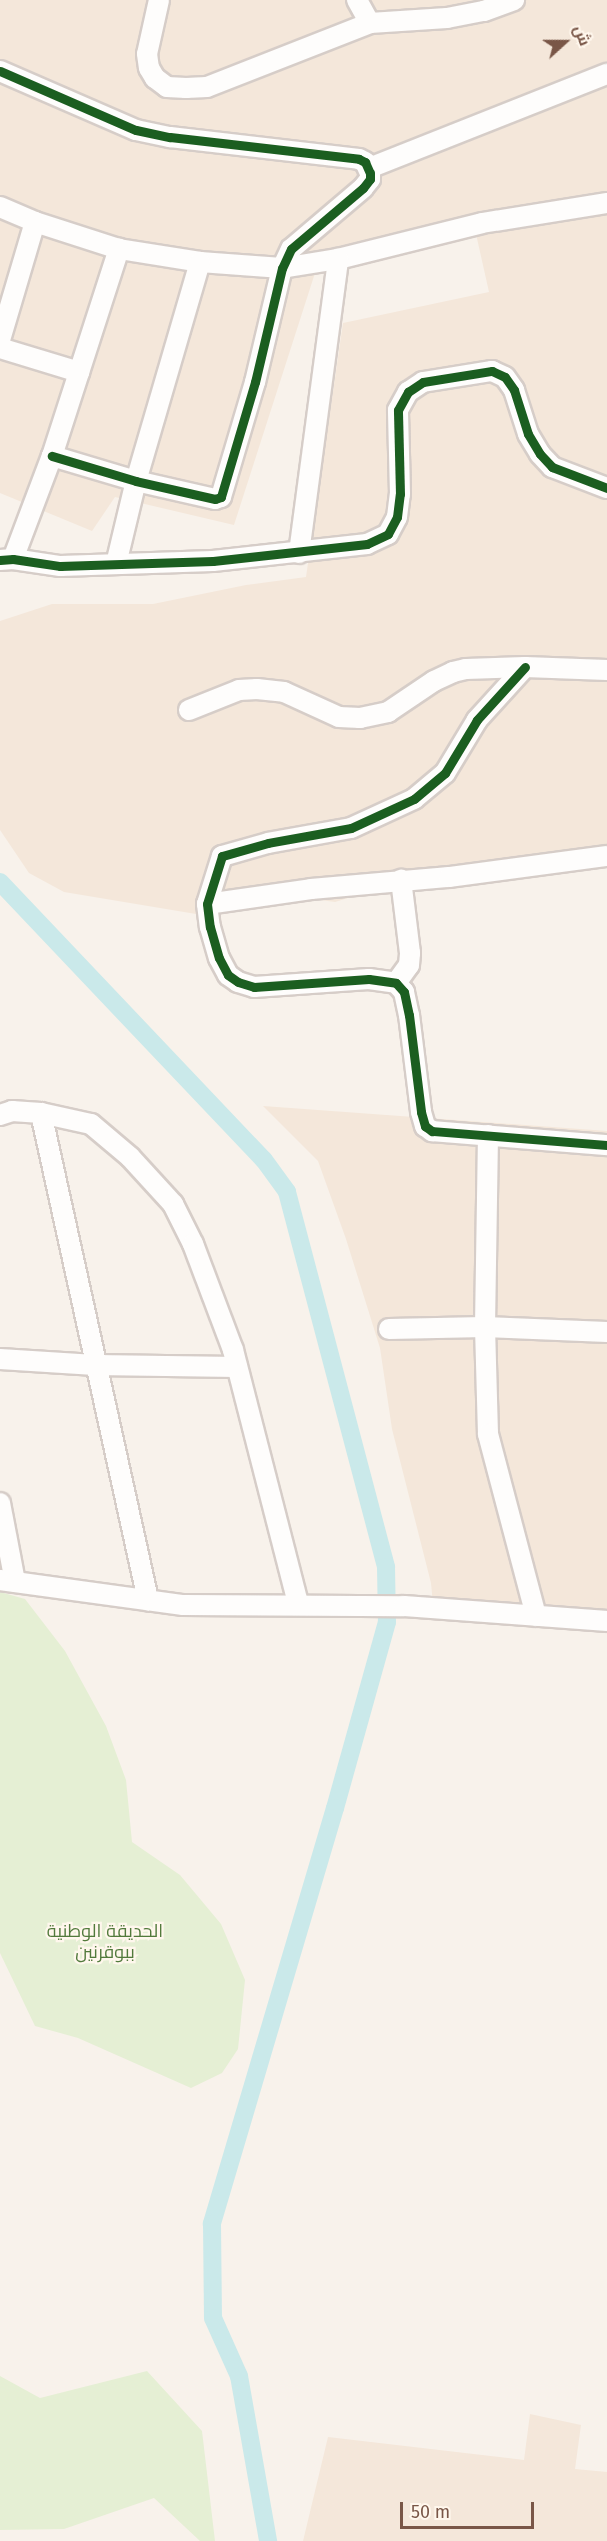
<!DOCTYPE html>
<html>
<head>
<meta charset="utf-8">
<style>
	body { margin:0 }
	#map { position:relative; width:607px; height:2541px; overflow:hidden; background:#f8f2eb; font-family:"Fira Sans",Cairo,sans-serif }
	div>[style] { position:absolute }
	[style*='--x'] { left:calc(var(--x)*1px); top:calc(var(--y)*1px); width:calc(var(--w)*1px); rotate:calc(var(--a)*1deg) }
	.residential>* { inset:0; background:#f4e7da }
	.green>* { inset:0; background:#e5efd4 }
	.canal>* { height:18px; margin:-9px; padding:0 9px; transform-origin:9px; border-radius:9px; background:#cae9ea }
	.roads { filter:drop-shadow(2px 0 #d6cdc8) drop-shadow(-2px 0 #d6cdc8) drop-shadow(0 2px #d6cdc8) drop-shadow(0 -2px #d6cdc8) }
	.minor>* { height:20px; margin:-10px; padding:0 10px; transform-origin:10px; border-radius:10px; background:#fefdfc }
	.cycleway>* { height:9px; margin:-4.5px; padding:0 4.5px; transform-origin:4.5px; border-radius:4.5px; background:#1b5e20 }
	span { translate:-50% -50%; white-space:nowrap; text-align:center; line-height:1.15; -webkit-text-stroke:4.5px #fff7ed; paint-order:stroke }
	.park-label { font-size:18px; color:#527a3c }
	.north { position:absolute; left:535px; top:12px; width:60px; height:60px; -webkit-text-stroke:4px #fff7ed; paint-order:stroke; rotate:69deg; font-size:16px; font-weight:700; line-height:24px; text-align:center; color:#795647 }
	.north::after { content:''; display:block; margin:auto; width:21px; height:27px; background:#795647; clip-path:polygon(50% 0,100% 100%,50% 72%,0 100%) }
	.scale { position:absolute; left:400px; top:2502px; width:134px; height:27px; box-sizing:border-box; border:3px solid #795647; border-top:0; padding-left:8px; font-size:18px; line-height:21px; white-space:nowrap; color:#795647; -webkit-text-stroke:4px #fff7ed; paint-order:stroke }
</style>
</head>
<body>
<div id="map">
	<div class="residential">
		<div style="clip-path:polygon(0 0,607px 0,607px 860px,406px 880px,335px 902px,299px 897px,202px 915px,64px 892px,29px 873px,0 830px,0 621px,52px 604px,153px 604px,246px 585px,306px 577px,343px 323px,489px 292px,476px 234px,315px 273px,234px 525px,115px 497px,92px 531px,0 493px)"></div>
		<div style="clip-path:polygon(263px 1106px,607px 1131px,607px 1630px,434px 1615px,431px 1583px,392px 1429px,380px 1348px,346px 1239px,318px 1161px)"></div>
		<div style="clip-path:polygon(530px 2414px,581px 2425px,575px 2469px,607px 2472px,607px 2541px,303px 2541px,328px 2437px,524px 2460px)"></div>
	</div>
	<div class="green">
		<div style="clip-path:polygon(0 1592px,25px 1599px,65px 1651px,106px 1726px,126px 1780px,132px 1842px,180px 1875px,221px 1924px,245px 1980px,238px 2049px,222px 2073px,191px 2088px,78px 2038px,35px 2026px,0 1953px)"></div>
		<div style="clip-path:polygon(147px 2371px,202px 2431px,215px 2541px,200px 2541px,154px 2498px,64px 2529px,0 2530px,0 2376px,40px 2398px)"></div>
	</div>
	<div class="canal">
		<div style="--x:0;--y:882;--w:383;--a:46.5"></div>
		<div style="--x:264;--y:1160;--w:39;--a:54"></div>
		<div style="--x:287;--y:1192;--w:388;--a:75.2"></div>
		<div style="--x:386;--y:1567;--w:55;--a:89"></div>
		<div style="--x:387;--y:1622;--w:193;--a:105.6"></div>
		<div style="--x:335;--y:1808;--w:434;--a:106.5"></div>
		<div style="--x:212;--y:2224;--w:94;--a:89.4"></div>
		<div style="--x:213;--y:2318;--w:64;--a:65.9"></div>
		<div style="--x:239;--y:2376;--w:168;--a:80"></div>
	</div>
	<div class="roads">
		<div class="minor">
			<div style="--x:159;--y:0;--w:55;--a:102.5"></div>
			<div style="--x:147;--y:54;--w:14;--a:82"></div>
			<div style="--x:149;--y:68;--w:12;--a:59"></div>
			<div style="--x:155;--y:78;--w:15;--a:37"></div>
			<div style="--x:167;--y:87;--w:19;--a:3"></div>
			<div style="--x:186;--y:88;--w:21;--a:-3"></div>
			<div style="--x:207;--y:87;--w:175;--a:-21.4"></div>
			<div style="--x:370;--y:23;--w:77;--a:-3.7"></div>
			<div style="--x:447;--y:18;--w:38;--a:-11"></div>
			<div style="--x:484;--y:11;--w:32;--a:-20"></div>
			<div style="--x:357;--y:0;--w:26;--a:61"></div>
			<div style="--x:0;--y:71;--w:148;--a:23.5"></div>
			<div style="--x:136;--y:130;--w:35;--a:12"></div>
			<div style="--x:170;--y:137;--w:190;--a:6.6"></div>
			<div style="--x:359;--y:159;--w:7;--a:27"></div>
			<div style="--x:365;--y:162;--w:12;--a:66"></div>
			<div style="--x:370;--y:173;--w:6;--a:90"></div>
			<div style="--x:370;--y:179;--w:11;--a:128"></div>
			<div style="--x:363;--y:188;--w:94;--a:139.7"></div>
			<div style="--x:291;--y:249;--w:21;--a:115"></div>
			<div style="--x:282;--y:268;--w:117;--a:103.3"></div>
			<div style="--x:255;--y:382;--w:120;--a:106.5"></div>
			<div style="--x:221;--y:497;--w:6;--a:162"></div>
			<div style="--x:215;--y:499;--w:81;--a:-167.2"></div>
			<div style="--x:136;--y:481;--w:88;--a:-163.4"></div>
			<div style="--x:369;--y:168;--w:256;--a:-21.6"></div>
			<div style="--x:0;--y:207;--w:38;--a:23"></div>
			<div style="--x:35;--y:222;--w:88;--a:17.8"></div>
			<div style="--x:119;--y:249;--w:82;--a:9.1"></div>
			<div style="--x:200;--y:262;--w:82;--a:4.2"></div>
			<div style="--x:282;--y:268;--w:57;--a:-9.1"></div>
			<div style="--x:338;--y:259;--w:148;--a:-14"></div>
			<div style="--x:482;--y:223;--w:127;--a:-9.1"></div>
			<div style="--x:0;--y:340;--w:123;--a:-73.5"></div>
			<div style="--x:0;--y:348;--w:83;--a:16.9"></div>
			<div style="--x:299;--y:553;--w:297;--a:-82.4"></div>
			<div style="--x:13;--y:559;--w:110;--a:-69.3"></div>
			<div style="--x:52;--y:456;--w:218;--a:-72.1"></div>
			<div style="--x:0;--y:560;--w:13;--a:-4"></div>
			<div style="--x:13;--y:559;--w:48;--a:8.5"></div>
			<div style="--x:60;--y:566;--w:153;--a:-1.9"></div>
			<div style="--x:213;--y:561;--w:155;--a:-6.3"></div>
			<div style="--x:367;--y:544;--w:23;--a:-25"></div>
			<div style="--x:388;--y:534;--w:19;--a:-62"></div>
			<div style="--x:397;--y:517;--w:23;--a:-83"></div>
			<div style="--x:400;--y:494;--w:84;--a:-91.4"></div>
			<div style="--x:398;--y:410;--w:21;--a:-61"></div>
			<div style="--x:408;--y:392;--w:18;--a:-34"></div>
			<div style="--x:423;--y:382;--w:70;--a:-9.1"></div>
			<div style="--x:492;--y:371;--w:14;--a:25"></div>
			<div style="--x:505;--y:377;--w:16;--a:55"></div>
			<div style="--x:514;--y:390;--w:46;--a:72.3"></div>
			<div style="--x:528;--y:434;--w:23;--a:59"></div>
			<div style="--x:540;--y:454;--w:18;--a:47"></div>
			<div style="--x:552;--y:467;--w:59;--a:20.9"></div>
			<div style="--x:116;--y:564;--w:85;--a:-76.5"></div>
			<div style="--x:136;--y:481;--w:228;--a:-73.7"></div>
			<div style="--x:525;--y:667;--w:72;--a:132.2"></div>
			<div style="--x:477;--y:720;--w:62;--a:121.1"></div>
			<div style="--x:445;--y:773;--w:40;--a:140"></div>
			<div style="--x:414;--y:799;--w:69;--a:155.3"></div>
			<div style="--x:351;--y:828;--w:84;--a:169.8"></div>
			<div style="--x:268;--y:843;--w:48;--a:164.2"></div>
			<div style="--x:222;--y:856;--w:50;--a:107.4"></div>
			<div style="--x:207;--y:904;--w:23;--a:83"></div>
			<div style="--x:210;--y:927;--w:32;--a:74"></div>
			<div style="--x:219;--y:958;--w:19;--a:62"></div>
			<div style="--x:228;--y:975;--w:12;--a:35"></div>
			<div style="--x:238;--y:982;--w:17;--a:17"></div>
			<div style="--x:254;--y:987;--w:115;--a:-4"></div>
			<div style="--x:369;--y:979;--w:27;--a:8"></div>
			<div style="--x:396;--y:983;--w:12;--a:48"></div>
			<div style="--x:404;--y:992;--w:24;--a:78"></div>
			<div style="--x:409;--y:1015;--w:98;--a:82.9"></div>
			<div style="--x:421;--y:1112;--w:15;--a:74"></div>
			<div style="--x:425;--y:1126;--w:9;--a:36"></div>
			<div style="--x:432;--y:1131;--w:176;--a:4.6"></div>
			<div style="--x:189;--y:710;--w:54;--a:-21.8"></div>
			<div style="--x:239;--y:690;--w:18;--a:-3"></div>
			<div style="--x:257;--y:689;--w:27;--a:6"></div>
			<div style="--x:284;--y:692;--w:60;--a:24.4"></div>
			<div style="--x:339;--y:717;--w:21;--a:3"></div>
			<div style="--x:360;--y:718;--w:29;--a:-12"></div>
			<div style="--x:388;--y:712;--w:55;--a:-34"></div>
			<div style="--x:434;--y:681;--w:21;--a:-25"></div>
			<div style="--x:453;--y:672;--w:13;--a:-13"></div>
			<div style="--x:466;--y:669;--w:59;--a:-1.9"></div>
			<div style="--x:525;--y:667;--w:82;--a:2.1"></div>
			<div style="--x:207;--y:904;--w:105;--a:-8.2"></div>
			<div style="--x:311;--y:889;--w:139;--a:-5"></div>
			<div style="--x:449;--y:877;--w:159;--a:-7.6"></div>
			<div style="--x:396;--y:983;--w:22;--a:-54"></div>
			<div style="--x:409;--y:965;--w:12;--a:-85"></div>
			<div style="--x:410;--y:953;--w:74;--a:-97"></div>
			<div style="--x:41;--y:1113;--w:499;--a:77.6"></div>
			<div style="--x:0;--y:1115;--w:13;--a:-18"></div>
			<div style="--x:12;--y:1111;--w:29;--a:4"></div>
			<div style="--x:41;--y:1113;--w:51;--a:12.4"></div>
			<div style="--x:91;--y:1124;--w:51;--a:40.2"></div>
			<div style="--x:130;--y:1157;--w:64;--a:47.5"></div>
			<div style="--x:173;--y:1204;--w:45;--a:63.4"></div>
			<div style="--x:193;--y:1244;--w:113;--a:69.3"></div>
			<div style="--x:233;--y:1350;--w:261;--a:75.6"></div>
			<div style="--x:488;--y:1135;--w:192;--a:90.9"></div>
			<div style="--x:485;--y:1327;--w:107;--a:88.4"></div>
			<div style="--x:488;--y:1434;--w:188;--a:75.2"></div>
			<div style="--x:389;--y:1329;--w:96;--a:-1.2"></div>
			<div style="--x:485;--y:1327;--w:122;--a:2.3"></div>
			<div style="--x:0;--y:1359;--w:95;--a:3.6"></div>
			<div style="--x:95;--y:1365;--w:142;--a:0.8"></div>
			<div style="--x:0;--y:1503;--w:80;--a:79.2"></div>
			<div style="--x:0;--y:1580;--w:185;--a:7.8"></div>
			<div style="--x:183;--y:1605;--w:221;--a:0.3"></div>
			<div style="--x:404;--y:1606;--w:204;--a:4.2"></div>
		</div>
	</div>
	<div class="cycleway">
		<div style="--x:0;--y:71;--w:148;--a:23.5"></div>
		<div style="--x:136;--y:130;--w:35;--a:12"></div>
		<div style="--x:170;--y:137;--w:190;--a:6.6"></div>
		<div style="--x:359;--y:159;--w:7;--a:27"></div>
		<div style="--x:365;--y:162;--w:12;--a:66"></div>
		<div style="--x:370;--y:173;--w:6;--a:90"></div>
		<div style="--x:370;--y:179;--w:11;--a:128"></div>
		<div style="--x:363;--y:188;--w:94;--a:139.7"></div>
		<div style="--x:291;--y:249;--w:21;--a:115"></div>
		<div style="--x:282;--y:268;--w:117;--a:103.3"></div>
		<div style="--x:255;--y:382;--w:120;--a:106.5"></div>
		<div style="--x:221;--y:497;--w:6;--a:162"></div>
		<div style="--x:215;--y:499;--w:81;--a:-167.2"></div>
		<div style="--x:136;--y:481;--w:88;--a:-163.4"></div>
		<div style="--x:0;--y:560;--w:13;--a:-4"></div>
		<div style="--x:13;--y:559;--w:48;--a:8.5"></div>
		<div style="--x:60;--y:566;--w:153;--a:-1.9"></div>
		<div style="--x:213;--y:561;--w:155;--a:-6.3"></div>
		<div style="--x:367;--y:544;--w:23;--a:-25"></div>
		<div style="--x:388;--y:534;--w:19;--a:-62"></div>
		<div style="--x:397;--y:517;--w:23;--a:-83"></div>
		<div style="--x:400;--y:494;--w:84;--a:-91.4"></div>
		<div style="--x:398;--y:410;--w:21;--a:-61"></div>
		<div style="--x:408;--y:392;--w:18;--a:-34"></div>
		<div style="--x:423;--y:382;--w:70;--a:-9.1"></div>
		<div style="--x:492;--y:371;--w:14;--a:25"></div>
		<div style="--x:505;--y:377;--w:16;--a:55"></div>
		<div style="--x:514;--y:390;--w:46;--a:72.3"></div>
		<div style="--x:528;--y:434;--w:23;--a:59"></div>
		<div style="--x:540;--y:454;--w:18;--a:47"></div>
		<div style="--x:552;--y:467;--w:59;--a:20.9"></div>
		<div style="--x:525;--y:667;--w:72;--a:132.2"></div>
		<div style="--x:477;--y:720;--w:62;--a:121.1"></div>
		<div style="--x:445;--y:773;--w:40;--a:140"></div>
		<div style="--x:414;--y:799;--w:69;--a:155.3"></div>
		<div style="--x:351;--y:828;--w:84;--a:169.8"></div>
		<div style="--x:268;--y:843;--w:48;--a:164.2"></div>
		<div style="--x:222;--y:856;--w:50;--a:107.4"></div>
		<div style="--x:207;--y:904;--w:23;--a:83"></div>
		<div style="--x:210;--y:927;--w:32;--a:74"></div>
		<div style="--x:219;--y:958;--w:19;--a:62"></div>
		<div style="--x:228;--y:975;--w:12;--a:35"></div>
		<div style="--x:238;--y:982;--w:17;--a:17"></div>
		<div style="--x:254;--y:987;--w:115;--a:-4"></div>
		<div style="--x:369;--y:979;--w:27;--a:8"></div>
		<div style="--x:396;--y:983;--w:12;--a:48"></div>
		<div style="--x:404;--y:992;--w:24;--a:78"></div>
		<div style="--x:409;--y:1015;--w:98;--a:82.9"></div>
		<div style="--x:421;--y:1112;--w:15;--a:74"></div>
		<div style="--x:425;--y:1126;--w:9;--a:36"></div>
		<div style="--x:432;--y:1131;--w:176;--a:4.6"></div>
	</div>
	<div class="park-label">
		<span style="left:105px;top:1942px">الحديقة الوطنية<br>ببوقرنين</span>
	</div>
	<div class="north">ش</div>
	<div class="scale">50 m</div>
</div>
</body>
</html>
